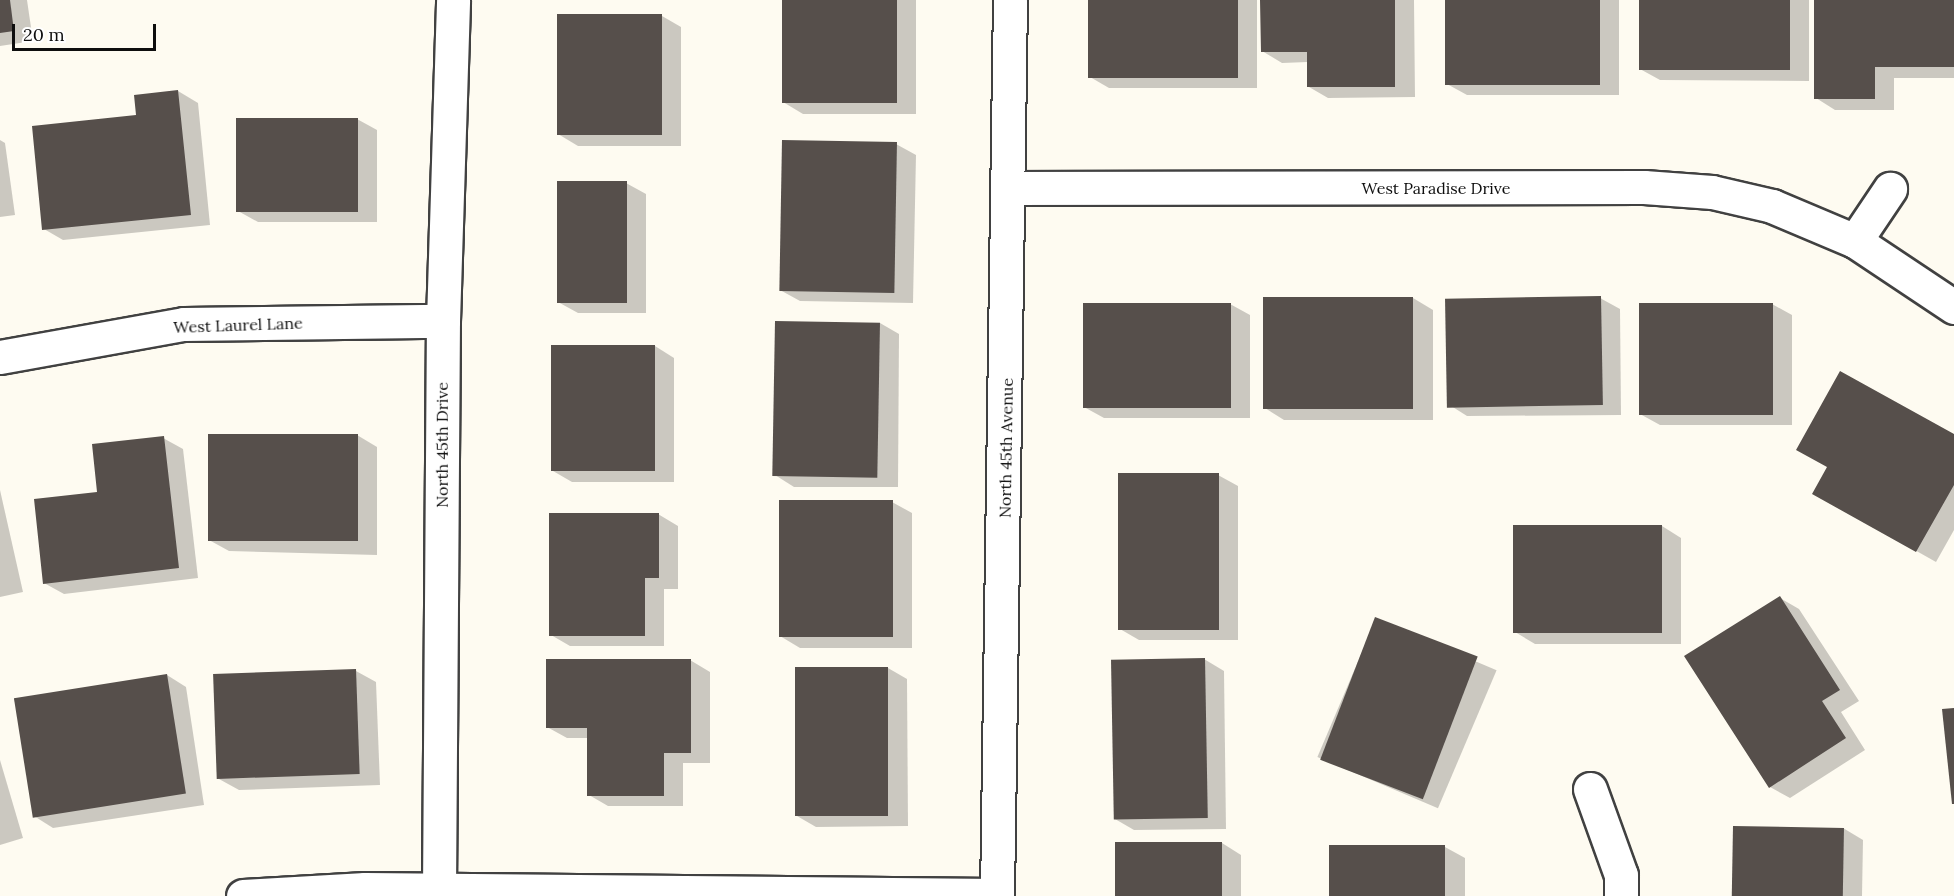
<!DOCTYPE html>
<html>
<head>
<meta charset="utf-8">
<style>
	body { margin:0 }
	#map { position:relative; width:1954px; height:896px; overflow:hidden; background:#fefbf1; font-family:Lora,serif }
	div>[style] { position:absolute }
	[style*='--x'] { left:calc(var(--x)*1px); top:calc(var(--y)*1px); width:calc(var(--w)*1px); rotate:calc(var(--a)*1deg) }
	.shadow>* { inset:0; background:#0003; transform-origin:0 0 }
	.building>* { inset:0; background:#564f4b; transform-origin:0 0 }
	.roads { filter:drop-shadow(2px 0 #414141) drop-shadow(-2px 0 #414141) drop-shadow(0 2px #414141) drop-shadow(0 -2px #414141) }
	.minor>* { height:33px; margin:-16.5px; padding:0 16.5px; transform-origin:16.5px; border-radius:16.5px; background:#fff }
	span { translate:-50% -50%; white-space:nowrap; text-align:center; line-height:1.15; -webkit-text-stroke:6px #fff; paint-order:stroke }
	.street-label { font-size:16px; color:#0e0e0e }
	.scale { position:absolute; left:12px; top:24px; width:144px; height:27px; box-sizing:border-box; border:3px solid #0e0e0e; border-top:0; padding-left:8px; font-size:18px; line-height:21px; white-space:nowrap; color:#0e0e0e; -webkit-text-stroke:4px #fff; paint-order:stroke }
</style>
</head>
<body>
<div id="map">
	<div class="shadow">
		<div style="clip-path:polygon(0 0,27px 0,33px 41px,0 46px)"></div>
		<div style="clip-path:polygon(783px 0,916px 0,916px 114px,803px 114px,783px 102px)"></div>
		<div style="clip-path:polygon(1090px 0,1257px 0,1257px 88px,1109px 88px,1090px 77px)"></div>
		<div style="clip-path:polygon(1262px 0,1414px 0,1415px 97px,1328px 98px,1309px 87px,1308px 62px,1282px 63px,1262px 51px)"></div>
		<div style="clip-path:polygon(1447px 0,1619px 0,1619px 95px,1467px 95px,1447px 84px)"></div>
		<div style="clip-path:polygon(1640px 0,1809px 0,1809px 81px,1660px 80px,1640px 69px)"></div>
		<div style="clip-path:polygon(1816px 0,1954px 0,1954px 78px,1894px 78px,1894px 110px,1835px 110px,1816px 98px)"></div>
		<div style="clip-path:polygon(662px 16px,681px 27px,681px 146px,578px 146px,558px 134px)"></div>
		<div style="clip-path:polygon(178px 91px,198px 103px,210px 225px,63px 240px,44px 229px,138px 117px)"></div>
		<div style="clip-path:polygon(357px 119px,377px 130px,377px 222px,258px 222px,238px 211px)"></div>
		<div style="clip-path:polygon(0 140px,5px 143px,15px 215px,0 217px)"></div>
		<div style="clip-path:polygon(896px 144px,916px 155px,913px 303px,800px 301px,780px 290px)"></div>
		<div style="clip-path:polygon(626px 183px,646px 194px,646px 313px,578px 313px,558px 302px)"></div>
		<div style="clip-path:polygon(1265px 298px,1413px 298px,1433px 310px,1433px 420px,1284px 420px,1265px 408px)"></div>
		<div style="clip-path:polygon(1600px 298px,1620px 309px,1621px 415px,1467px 416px,1448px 404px)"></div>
		<div style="clip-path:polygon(1230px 304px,1250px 315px,1250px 418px,1104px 418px,1084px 407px)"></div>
		<div style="clip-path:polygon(1772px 304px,1792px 315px,1792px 425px,1660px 425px,1640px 414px)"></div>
		<div style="clip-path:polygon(880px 323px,899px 334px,898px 487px,794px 487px,775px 475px)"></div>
		<div style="clip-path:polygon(655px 346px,674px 358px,674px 482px,572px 482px,553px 471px)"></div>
		<div style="clip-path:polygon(357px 435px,377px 447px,377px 555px,229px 551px,209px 540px)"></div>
		<div style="clip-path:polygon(1954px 436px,1954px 530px,1936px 562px,1833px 504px)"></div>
		<div style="clip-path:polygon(163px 438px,183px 449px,198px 578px,64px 594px,44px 583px)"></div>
		<div style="clip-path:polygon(1218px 475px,1238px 486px,1238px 640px,1139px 640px,1120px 629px)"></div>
		<div style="clip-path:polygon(0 490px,23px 592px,0 597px)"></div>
		<div style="clip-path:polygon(892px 502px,912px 513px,912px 648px,800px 648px,780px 636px)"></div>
		<div style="clip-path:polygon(658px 514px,678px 526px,678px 589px,664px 589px,664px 646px,570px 646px,551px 635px)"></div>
		<div style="clip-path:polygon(1662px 526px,1681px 538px,1681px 644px,1535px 644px,1515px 632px)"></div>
		<div style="clip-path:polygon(1780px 598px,1799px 609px,1859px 701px,1841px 712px,1865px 750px,1790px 798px,1770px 787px)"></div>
		<div style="left:1376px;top:619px;width:131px;height:150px;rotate:23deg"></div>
		<div style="clip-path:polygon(1204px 659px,1224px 671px,1226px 829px,1134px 830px,1115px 819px)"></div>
		<div style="clip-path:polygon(690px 660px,710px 672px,710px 763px,683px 763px,683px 806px,608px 806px,589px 795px,589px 738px,567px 738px,547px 727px)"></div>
		<div style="clip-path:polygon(888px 668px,907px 679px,908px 826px,816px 827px,797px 816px)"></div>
		<div style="clip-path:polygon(356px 671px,376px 682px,380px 785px,239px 790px,219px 779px,215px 676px)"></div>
		<div style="clip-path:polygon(167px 675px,186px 687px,204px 805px,53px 828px,34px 816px)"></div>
		<div style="clip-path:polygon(0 760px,23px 838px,0 845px)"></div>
		<div style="clip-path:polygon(1843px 828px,1863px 840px,1862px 896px,1734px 896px)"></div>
		<div style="clip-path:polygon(1222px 843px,1241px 855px,1241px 896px,1116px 896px)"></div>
		<div style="clip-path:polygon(1331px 847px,1445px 847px,1465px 858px,1465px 896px,1331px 896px)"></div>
	</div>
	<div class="building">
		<div style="clip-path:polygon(0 0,10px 0,14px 31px,0 33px)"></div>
		<div style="left:782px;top:0;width:115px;height:103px"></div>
		<div style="left:1088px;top:0;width:150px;height:78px"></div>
		<div style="clip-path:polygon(1260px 0,1395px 0,1395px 87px,1307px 87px,1307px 52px,1261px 52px)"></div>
		<div style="left:1445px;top:0;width:155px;height:85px"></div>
		<div style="left:1639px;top:0;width:151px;height:70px"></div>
		<div style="clip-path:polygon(1814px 0,1954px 0,1954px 67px,1875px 67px,1875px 99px,1814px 99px)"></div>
		<div style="left:557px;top:14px;width:105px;height:121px"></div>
		<div style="clip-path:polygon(178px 90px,191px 215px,42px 230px,32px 126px,136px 115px,134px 95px)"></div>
		<div style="left:236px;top:118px;width:122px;height:94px"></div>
		<div style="left:782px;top:140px;width:115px;height:151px;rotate:1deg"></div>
		<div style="left:557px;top:181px;width:70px;height:122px"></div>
		<div style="left:1601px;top:296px;width:109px;height:156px;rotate:89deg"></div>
		<div style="left:1263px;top:297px;width:150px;height:112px"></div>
		<div style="left:1083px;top:303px;width:148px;height:105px"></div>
		<div style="left:1639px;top:303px;width:134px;height:112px"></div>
		<div style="left:775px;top:321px;width:105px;height:155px;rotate:1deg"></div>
		<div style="left:551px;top:345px;width:104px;height:126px"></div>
		<div style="clip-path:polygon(1840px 371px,1954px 434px,1954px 485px,1916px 552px,1812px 494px,1827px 467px,1796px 450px)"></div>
		<div style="left:208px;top:434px;width:150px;height:107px"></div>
		<div style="clip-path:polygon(164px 436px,179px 568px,43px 584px,34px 499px,97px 492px,92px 444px)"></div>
		<div style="left:1118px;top:473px;width:101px;height:157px"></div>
		<div style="left:779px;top:500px;width:114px;height:137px"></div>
		<div style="clip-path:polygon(549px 513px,659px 513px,659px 578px,645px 578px,645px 636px,549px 636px)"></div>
		<div style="left:1513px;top:525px;width:149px;height:108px"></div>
		<div style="clip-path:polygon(1780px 596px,1840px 690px,1822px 701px,1846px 738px,1769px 788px,1684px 656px)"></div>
		<div style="left:1375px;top:617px;width:110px;height:153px;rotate:21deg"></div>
		<div style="left:1205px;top:658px;width:160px;height:94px;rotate:89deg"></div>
		<div style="clip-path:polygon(546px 659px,691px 659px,691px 753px,664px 753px,664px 796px,587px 796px,587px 728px,546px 728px)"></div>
		<div style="left:795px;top:667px;width:93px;height:149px"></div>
		<div style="left:356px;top:669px;width:105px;height:143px;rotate:88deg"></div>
		<div style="left:167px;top:674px;width:121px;height:155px;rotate:81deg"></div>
		<div style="clip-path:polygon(1954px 708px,1954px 804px,1952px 804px,1942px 709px)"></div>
		<div style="left:1733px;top:826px;width:111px;height:70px;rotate:1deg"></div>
		<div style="left:1115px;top:842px;width:107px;height:54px"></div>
		<div style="left:1329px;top:845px;width:116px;height:51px"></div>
	</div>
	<div class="roads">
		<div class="minor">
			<div style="--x:1008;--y:188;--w:636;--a:-0.09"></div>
			<div style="--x:1644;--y:187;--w:68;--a:4.2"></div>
			<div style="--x:1712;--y:192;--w:62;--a:13.1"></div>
			<div style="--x:1772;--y:206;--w:90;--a:22.9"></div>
			<div style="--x:1855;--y:241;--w:119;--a:33.7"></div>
			<div style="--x:1855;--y:241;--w:63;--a:-56.1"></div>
			<div style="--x:0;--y:357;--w:187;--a:-10.2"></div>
			<div style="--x:184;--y:324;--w:259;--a:-0.7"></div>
			<div style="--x:1590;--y:789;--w:91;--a:70.2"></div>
			<div style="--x:1621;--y:875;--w:21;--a:90"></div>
			<div style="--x:439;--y:891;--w:570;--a:-89.6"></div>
			<div style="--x:443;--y:321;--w:321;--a:-88.2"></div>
			<div style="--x:243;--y:896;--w:122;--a:-3.3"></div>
			<div style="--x:365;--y:889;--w:632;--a:0.54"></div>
			<div style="--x:997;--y:896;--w:896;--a:-89.17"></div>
		</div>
	</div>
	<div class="street-label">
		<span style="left:1436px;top:188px">West Paradise Drive</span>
		<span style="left:238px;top:325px;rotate:-2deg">West Laurel Lane</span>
		<span style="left:442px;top:445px;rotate:-90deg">North 45th Drive</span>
		<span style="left:1006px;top:448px;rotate:-89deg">North 45th Avenue</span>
	</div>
	<div class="scale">20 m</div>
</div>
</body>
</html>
